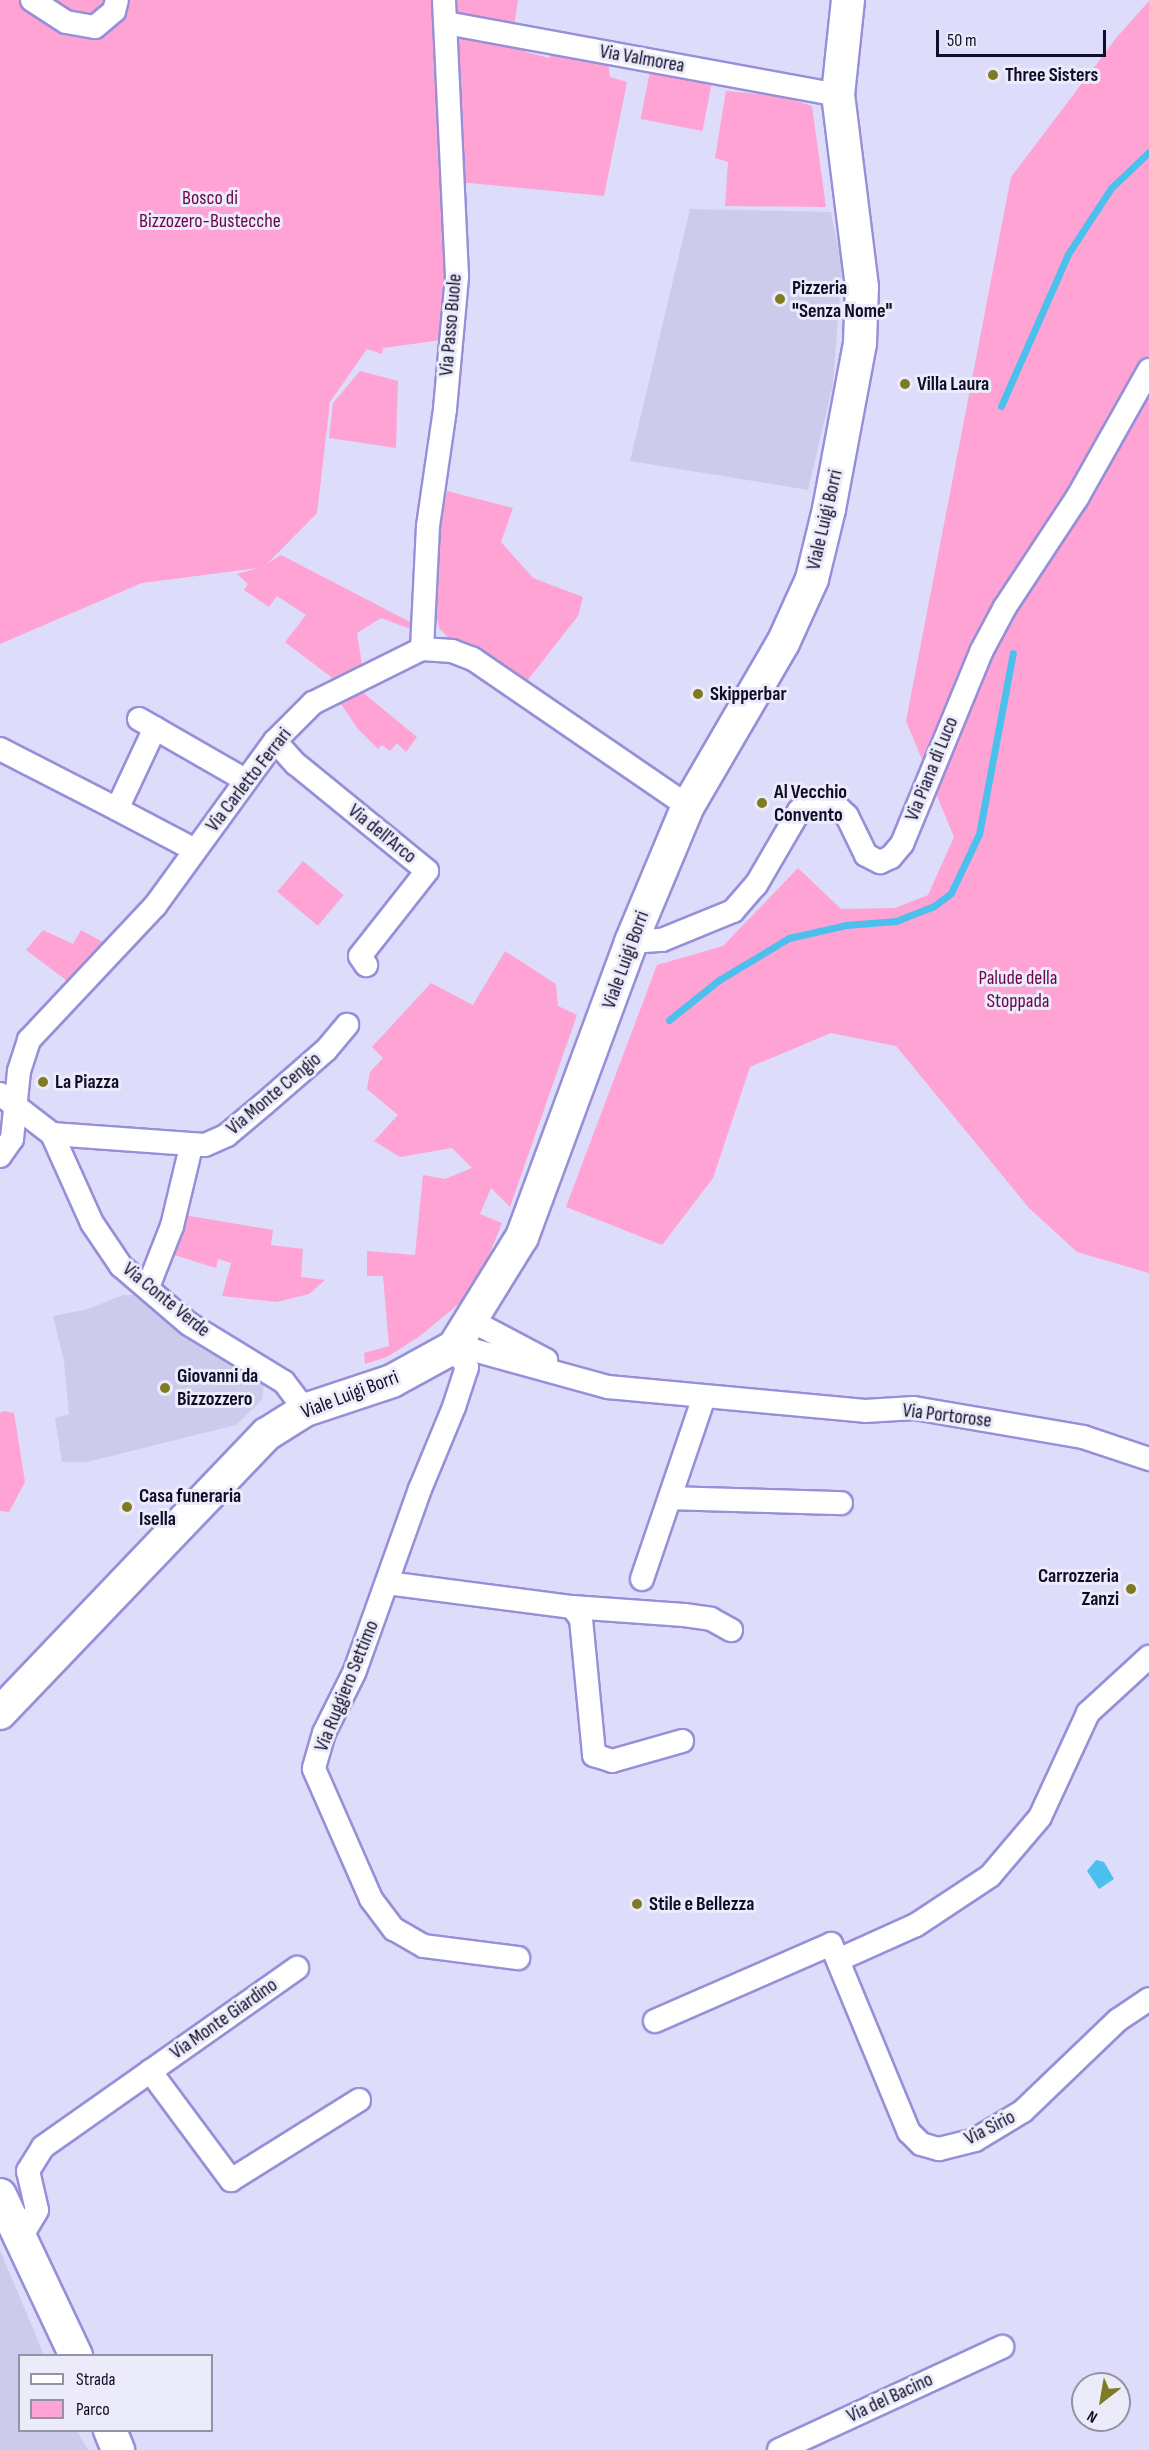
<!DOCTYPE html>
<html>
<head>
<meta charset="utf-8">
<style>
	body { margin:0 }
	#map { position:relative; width:1149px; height:2450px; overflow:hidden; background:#dddcfb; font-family:"Sofia Sans Condensed",sans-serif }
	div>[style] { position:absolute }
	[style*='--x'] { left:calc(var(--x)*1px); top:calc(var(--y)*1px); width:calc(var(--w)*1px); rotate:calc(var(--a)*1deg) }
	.built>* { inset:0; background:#cccbec }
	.green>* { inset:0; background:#ffa3d4; transform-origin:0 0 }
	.water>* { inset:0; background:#4bc0ec }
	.stream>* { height:7px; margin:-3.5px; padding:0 3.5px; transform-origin:3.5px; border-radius:3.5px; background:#4bc0ec }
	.roads { filter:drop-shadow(2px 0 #9590d8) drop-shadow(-2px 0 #9590d8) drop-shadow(0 2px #9590d8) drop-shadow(0 -2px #9590d8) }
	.minor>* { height:22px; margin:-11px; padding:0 11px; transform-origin:11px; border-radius:11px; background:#fff }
	.secondary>* { height:32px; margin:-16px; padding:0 16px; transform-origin:16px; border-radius:16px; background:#fff }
	.dots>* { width:16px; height:16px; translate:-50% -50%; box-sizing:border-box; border:3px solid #ebebfa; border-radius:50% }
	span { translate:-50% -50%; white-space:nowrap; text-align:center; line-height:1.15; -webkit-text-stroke:6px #ebebfa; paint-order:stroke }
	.street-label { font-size:20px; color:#110d28 }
	.poi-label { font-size:20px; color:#110d28; font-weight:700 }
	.left { translate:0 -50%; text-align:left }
	.right { translate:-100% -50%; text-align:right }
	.park-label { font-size:20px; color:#6b044a }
	.legend { position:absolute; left:18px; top:2354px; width:195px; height:78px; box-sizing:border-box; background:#ebebfa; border:2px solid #9492a6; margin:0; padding:8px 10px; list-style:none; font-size:18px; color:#110d28 }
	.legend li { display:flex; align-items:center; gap:12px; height:30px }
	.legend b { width:30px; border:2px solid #9492a6 }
	.north { position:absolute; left:1071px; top:2372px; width:60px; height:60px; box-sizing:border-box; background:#ebebfa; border:2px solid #9492a6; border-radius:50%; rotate:211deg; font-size:16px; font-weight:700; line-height:24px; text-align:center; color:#110d28 }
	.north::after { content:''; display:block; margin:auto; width:21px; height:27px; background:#7f7b22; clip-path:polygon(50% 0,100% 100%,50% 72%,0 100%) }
	.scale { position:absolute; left:936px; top:30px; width:170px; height:27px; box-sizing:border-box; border:3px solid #110d28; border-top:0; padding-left:8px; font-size:18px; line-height:21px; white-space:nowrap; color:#110d28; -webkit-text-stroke:4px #ebebfa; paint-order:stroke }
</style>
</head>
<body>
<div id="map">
	<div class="built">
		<div style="clip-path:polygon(690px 209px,831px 212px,842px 267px,833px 384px,808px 490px,630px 461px)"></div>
		<div style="clip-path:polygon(123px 1295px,143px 1295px,265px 1376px,262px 1400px,236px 1425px,87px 1462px,62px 1462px,55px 1418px,69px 1414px,64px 1361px,53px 1316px,88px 1309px)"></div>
		<div style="clip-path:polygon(0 2250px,44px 2355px,20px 2356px,20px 2430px,77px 2431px,88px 2450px,0 2450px)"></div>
	</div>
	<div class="green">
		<div style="clip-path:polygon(0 0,434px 0,449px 339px,383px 348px,382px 354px,367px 349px,330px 402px,317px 513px,267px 564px,281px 555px,416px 625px,413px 630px,381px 618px,357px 633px,363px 671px,340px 684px,285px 642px,306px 615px,277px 596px,269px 607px,244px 590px,248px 584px,237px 574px,258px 568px,142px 583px,0 644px)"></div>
		<div style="clip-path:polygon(455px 0,518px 0,514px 27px,454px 13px)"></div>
		<div style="clip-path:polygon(1149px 1px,1149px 1273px,1077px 1252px,1029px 1208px,896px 1046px,831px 1033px,750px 1067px,713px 1178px,662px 1245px,566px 1207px,657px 965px,723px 946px,798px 868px,841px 909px,895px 908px,928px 895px,954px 837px,906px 721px,1011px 177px,1117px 37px)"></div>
		<div style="clip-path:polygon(463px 35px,526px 46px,526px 52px,549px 58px,555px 51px,608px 63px,610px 77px,627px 82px,604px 196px,459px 182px,454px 44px)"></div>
		<div style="left:650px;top:71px;width:63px;height:49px;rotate:11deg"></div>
		<div style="clip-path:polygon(726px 91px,781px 96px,812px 106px,826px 207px,725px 206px,728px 162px,715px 158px)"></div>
		<div style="clip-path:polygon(360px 371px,398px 381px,396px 448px,329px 438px,333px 403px)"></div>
		<div style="clip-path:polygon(447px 491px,513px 508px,501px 542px,533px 578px,583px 597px,578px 616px,523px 686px,452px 641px,439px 628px,435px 605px,438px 532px)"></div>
		<div style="clip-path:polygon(361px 691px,417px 737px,406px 752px,397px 743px,390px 751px,382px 745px,378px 749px,358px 729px,339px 701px)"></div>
		<div style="left:303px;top:861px;width:53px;height:40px;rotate:40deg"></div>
		<div style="clip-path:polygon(43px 930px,73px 944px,81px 930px,108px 945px,70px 983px,26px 950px)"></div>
		<div style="clip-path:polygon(505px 951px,556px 984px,558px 1006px,577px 1015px,510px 1207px,491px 1188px,480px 1214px,502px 1223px,479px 1280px,460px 1303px,420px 1336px,387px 1357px,365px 1364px,364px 1353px,389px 1346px,383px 1276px,367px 1276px,367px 1251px,415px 1255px,423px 1175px,445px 1179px,472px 1168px,452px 1148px,400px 1157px,374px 1141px,398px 1115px,367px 1089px,370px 1072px,383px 1058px,372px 1047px,431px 983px,473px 1005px)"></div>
		<div style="clip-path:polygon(184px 1215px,273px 1230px,271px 1245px,303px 1249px,301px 1277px,325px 1280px,309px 1294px,277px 1302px,222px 1296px,231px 1263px,218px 1259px,216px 1268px,171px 1254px)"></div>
		<div style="clip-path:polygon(4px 1411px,14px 1413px,25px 1482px,9px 1512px,0 1511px,0 1413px)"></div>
	</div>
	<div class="water">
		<div style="clip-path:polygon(1096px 1860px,1104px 1862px,1114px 1879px,1099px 1889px,1087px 1871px)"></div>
	</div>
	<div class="stream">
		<div style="--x:1001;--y:406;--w:166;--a:-66.2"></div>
		<div style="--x:1068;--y:254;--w:79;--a:-56.9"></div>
		<div style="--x:1111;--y:188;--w:52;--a:-43.5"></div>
		<div style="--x:669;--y:1020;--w:64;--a:-38.7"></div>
		<div style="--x:719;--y:980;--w:82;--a:-31"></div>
		<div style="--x:789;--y:938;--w:58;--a:-12.8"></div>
		<div style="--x:846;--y:925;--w:50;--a:-4.6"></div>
		<div style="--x:896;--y:921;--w:41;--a:-21.5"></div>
		<div style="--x:934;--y:906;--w:21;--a:-37"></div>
		<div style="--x:951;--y:893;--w:65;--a:-64.6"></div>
		<div style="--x:979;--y:834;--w:184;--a:-79.4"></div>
	</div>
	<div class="roads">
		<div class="minor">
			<div style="--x:32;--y:0;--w:40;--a:32.9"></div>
			<div style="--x:66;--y:22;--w:29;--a:10"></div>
			<div style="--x:95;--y:27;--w:25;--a:-40"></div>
			<div style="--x:114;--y:11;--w:11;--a:-75"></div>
			<div style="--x:446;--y:23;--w:399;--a:10.4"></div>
			<div style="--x:422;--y:649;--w:123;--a:-87.2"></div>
			<div style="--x:428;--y:526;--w:118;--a:-81.7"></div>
			<div style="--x:445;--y:409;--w:134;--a:-84.8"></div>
			<div style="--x:457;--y:276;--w:276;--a:-92.7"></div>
			<div style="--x:139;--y:719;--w:122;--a:29.9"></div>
			<div style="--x:155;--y:728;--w:89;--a:115.1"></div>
			<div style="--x:117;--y:809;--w:88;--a:27.7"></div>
			<div style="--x:275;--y:741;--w:31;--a:48"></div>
			<div style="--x:296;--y:764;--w:169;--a:39.2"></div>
			<div style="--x:427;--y:871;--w:108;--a:128.2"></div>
			<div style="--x:360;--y:956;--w:11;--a:56"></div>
			<div style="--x:0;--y:749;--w:131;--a:27.1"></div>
			<div style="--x:631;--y:942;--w:31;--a:-4"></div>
			<div style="--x:662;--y:940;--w:77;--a:-22.2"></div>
			<div style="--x:733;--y:911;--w:35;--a:-49"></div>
			<div style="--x:756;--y:885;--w:86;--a:-59.8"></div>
			<div style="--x:799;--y:811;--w:17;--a:-40"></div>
			<div style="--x:812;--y:800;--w:18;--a:0"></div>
			<div style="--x:830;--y:800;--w:23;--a:43"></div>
			<div style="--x:847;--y:816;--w:43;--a:64"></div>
			<div style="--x:866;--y:855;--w:16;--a:27"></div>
			<div style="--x:880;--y:862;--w:12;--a:-24"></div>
			<div style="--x:891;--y:857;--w:17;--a:-50"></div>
			<div style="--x:902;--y:844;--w:208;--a:-67.6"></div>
			<div style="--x:981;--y:652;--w:51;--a:-61.9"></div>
			<div style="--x:1005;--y:607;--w:131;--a:-56.6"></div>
			<div style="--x:1077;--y:498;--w:147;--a:-60.6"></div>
			<div style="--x:0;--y:1094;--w:66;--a:37.6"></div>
			<div style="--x:52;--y:1134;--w:98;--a:65.8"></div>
			<div style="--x:92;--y:1223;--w:52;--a:56"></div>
			<div style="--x:121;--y:1266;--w:89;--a:40.5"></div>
			<div style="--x:189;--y:1324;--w:111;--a:31.4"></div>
			<div style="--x:284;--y:1382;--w:35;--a:53"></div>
			<div style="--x:52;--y:1134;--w:153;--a:4.1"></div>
			<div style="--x:205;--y:1145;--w:24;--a:-24"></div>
			<div style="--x:227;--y:1135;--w:48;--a:-40"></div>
			<div style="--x:264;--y:1104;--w:82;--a:-41.1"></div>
			<div style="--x:326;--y:1050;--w:33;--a:-50"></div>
			<div style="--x:0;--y:1156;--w:21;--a:-55"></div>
			<div style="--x:12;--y:1139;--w:68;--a:-84.1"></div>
			<div style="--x:19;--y:1071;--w:33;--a:-72"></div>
			<div style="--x:29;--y:1040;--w:184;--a:-46.8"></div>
			<div style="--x:155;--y:906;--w:204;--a:-54"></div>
			<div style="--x:275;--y:741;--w:54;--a:-45"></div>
			<div style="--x:313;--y:703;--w:122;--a:-26.4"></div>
			<div style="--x:422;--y:649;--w:30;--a:4"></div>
			<div style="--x:452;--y:651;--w:22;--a:21"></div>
			<div style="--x:473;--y:659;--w:260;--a:34.4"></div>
			<div style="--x:148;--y:1287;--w:66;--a:-68.5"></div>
			<div style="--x:172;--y:1226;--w:81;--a:-76.5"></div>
			<div style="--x:472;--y:1321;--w:84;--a:27.8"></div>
			<div style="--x:455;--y:1345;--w:159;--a:15.4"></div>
			<div style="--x:608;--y:1387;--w:258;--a:5.3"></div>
			<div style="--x:865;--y:1411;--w:49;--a:-3.5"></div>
			<div style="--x:914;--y:1408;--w:171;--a:9.7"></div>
			<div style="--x:1083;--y:1437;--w:70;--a:18.4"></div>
			<div style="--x:454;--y:1347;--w:24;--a:57"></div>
			<div style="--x:467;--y:1367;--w:42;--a:108"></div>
			<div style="--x:454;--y:1407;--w:89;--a:112.5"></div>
			<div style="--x:420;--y:1489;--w:195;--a:109.7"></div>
			<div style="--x:354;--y:1673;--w:67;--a:116.6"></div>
			<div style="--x:324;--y:1733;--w:37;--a:106"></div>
			<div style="--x:314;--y:1769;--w:142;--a:66.3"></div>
			<div style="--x:371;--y:1899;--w:38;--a:53"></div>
			<div style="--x:394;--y:1929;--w:34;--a:30"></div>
			<div style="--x:424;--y:1946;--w:95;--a:7.3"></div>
			<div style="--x:670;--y:1498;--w:171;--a:1.7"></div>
			<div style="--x:642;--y:1579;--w:192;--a:-71.2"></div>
			<div style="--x:387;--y:1583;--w:187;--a:7.4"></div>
			<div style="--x:572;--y:1607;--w:15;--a:53"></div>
			<div style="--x:581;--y:1619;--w:137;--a:84.5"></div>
			<div style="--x:594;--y:1755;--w:19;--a:18"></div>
			<div style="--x:612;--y:1761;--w:73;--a:-15.9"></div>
			<div style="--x:572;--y:1607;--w:112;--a:4.1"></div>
			<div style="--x:684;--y:1615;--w:27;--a:8"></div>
			<div style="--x:711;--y:1619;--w:23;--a:29"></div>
			<div style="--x:838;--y:1960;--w:85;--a:-24.2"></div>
			<div style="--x:916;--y:1925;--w:89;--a:-33.5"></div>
			<div style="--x:990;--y:1876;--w:77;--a:-49.7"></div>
			<div style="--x:1040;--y:1817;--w:115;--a:-65.2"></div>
			<div style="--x:1088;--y:1713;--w:83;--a:-42.6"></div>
			<div style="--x:655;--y:2021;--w:192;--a:-23.6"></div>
			<div style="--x:831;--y:1944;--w:204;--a:67.5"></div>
			<div style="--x:909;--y:2132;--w:17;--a:45"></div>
			<div style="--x:921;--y:2144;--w:19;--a:16"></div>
			<div style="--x:939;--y:2149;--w:37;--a:-14"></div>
			<div style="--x:975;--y:2140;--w:56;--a:-31.1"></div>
			<div style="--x:1023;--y:2111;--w:132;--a:-43.8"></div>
			<div style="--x:1118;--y:2020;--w:37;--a:-34"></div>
			<div style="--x:150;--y:2071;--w:136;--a:53.4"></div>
			<div style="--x:231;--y:2180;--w:151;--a:-32"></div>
			<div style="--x:21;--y:2237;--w:31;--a:-59"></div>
			<div style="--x:37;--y:2210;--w:40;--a:-103"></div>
			<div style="--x:28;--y:2171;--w:28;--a:-58"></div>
			<div style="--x:43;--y:2147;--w:311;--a:-35.2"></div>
			<div style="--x:779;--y:2450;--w:246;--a:-24.8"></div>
		</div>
		<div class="secondary">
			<div style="--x:0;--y:1713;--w:386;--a:-46.3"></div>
			<div style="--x:267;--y:1434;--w:45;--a:-32.3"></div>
			<div style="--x:305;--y:1410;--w:92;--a:-18.4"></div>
			<div style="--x:392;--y:1381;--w:71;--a:-28.7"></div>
			<div style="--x:454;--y:1347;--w:129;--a:-58.3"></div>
			<div style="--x:522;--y:1237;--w:314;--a:-69.7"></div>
			<div style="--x:631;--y:942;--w:147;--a:-67.3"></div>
			<div style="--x:688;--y:806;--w:189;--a:-59.8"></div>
			<div style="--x:783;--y:643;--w:70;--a:-65.6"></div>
			<div style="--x:812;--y:579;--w:72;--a:-76.3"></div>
			<div style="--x:829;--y:509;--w:169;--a:-79.4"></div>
			<div style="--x:860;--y:343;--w:56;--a:-88"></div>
			<div style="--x:862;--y:287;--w:193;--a:-97.1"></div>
			<div style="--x:838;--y:95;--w:96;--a:-84"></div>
			<div style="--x:0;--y:2195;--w:178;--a:64.7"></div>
			<div style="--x:110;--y:2430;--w:22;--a:68"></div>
		</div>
	</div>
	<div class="dots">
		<div style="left:993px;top:75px;background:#7f7b22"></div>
		<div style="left:780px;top:299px;background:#7f7b22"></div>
		<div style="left:905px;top:384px;background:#7f7b22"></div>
		<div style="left:698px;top:694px;background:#7f7b22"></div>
		<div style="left:762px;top:803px;background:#7f7b22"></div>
		<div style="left:43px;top:1082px;background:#7f7b22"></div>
		<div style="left:165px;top:1388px;background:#7f7b22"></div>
		<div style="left:127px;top:1507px;background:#7f7b22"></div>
		<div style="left:1131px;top:1589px;background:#7f7b22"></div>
		<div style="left:637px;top:1904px;background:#7f7b22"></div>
	</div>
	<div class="street-label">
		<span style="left:642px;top:59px;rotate:10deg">Via Valmorea</span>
		<span style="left:451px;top:325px;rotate:-85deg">Via Passo Buole</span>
		<span style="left:825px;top:520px;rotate:-77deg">Viale Luigi Borri</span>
		<span style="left:932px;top:769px;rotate:-68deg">Via Piana di Luco</span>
		<span style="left:249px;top:780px;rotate:-52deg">Via Carletto Ferrari</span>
		<span style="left:382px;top:834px;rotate:39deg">Via dell'Arco</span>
		<span style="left:626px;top:960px;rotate:-70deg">Viale Luigi Borri</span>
		<span style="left:274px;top:1094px;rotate:-40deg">Via Monte Cengio</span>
		<span style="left:166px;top:1300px;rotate:39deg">Via Conte Verde</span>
		<span style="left:350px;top:1395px;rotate:-21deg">Viale Luigi Borri</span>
		<span style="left:947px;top:1416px;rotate:7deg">Via Portorose</span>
		<span style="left:347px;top:1686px;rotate:-68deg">Via Ruggiero Settimo</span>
		<span style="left:224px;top:2019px;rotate:-35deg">Via Monte Giardino</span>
		<span style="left:990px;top:2128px;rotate:-27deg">Via Sirio</span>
		<span style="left:890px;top:2398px;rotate:-25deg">Via del Bacino</span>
	</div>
	<div class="poi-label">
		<span class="left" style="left:1005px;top:75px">Three Sisters</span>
		<span class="left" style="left:792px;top:300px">Pizzeria<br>"Senza Nome"</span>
		<span class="left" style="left:917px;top:384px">Villa Laura</span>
		<span class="left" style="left:710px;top:694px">Skipperbar</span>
		<span class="left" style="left:774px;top:804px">Al Vecchio<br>Convento</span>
		<span class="left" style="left:55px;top:1082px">La Piazza</span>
		<span class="left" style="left:177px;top:1388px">Giovanni da<br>Bizzozzero</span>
		<span class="left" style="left:139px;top:1508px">Casa funeraria<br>Isella</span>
		<span class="right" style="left:1119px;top:1588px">Carrozzeria<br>Zanzi</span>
		<span class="left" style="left:649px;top:1904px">Stile e Bellezza</span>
	</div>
	<div class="park-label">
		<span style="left:210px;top:210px">Bosco di<br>Bizzozero-Bustecche</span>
		<span style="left:1018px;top:990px">Palude della<br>Stoppada</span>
	</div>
	<ul class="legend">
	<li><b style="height:8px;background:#fff"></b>Strada</li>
	<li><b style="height:16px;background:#ffa3d4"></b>Parco</li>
	</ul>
	<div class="north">N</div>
	<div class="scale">50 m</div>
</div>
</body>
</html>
